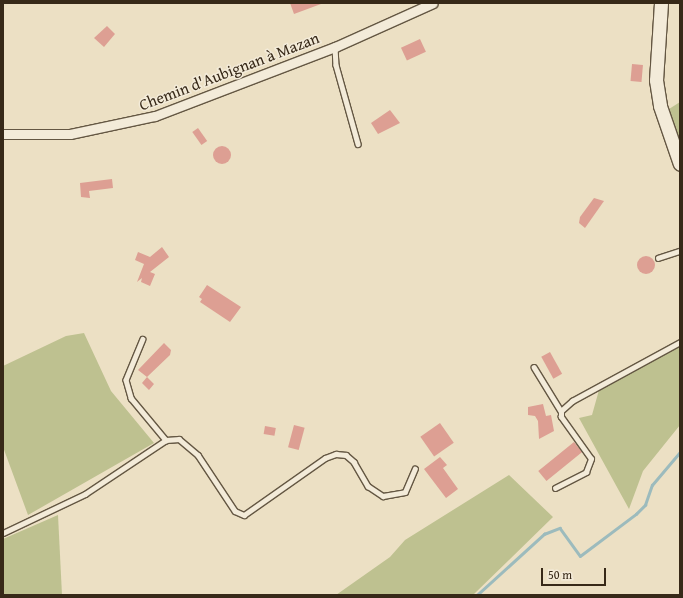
<!DOCTYPE html>
<html>
<head>
<meta charset="utf-8">
<style>
	body { margin:0 }
	#map { position:relative; width:683px; height:598px; overflow:hidden; background:#ece0c4; font-family:"Gentium Book Plus",serif }
	div>[style] { position:absolute }
	[style*='--x'] { left:calc(var(--x)*1px); top:calc(var(--y)*1px); width:calc(var(--w)*1px); rotate:calc(var(--a)*1deg) }
	.green>* { inset:0; background:#bec190 }
	.stream>* { height:2.5px; margin:-1.25px; padding:0 1.25px; transform-origin:1.25px; border-radius:1.25px; background:#9cbbbd }
	.building>* { inset:0; background:#dd9f93; transform-origin:0 0 }
	.round { border-radius:50% }
	.roads { filter:drop-shadow(1px 0 #645743) drop-shadow(-1px 0 #645743) drop-shadow(0 1px #645743) drop-shadow(0 -1px #645743) }
	.lane>* { height:4.5px; margin:-2.25px; padding:0 2.25px; transform-origin:2.25px; border-radius:2.25px; background:#f3ebd9 }
	.street>* { height:9px; margin:-4.5px; padding:0 4.5px; transform-origin:4.5px; border-radius:4.5px; background:#f3ebd9 }
	.secondary>* { height:13px; margin:-6.5px; padding:0 6.5px; transform-origin:6.5px; border-radius:6.5px; background:#f3ebd9 }
	span { translate:-50% -50%; white-space:nowrap; text-align:center; line-height:1.15; -webkit-text-stroke:3px #f3ebd9; paint-order:stroke }
	.street-label { font-size:16px; color:#372918 }
	.frame { position:absolute; inset:0; border:4px solid #372918; pointer-events:none }
	.scale { position:absolute; left:541px; top:568px; width:65px; height:18px; box-sizing:border-box; border:2px solid #372918; border-top:0; padding-left:5px; font-size:12px; line-height:14px; white-space:nowrap; color:#372918; -webkit-text-stroke:3px #f3ebd9; paint-order:stroke }
</style>
</head>
<body>
<div id="map">
	<div class="green">
		<div style="clip-path:polygon(680px 102px,680px 150px,669px 109px)"></div>
		<div style="clip-path:polygon(84px 333px,111px 391px,154px 443px,28px 515px,3px 447px,3px 366px,66px 336px)"></div>
		<div style="clip-path:polygon(680px 345px,680px 425px,643px 471px,629px 509px,579px 418px,592px 415px,599px 390px)"></div>
		<div style="clip-path:polygon(509px 475px,553px 517px,473px 595px,336px 595px,390px 557px,405px 540px)"></div>
		<div style="clip-path:polygon(58px 515px,62px 595px,3px 595px,3px 539px)"></div>
	</div>
	<div class="stream">
		<div style="--x:477;--y:595;--w:91;--a:-42.3"></div>
		<div style="--x:544;--y:534;--w:17;--a:-21"></div>
		<div style="--x:560;--y:528;--w:34;--a:54"></div>
		<div style="--x:580;--y:556;--w:70;--a:-36.9"></div>
		<div style="--x:636;--y:514;--w:13;--a:-45"></div>
		<div style="--x:645;--y:505;--w:21;--a:-71"></div>
		<div style="--x:652;--y:485;--w:43;--a:-49.7"></div>
	</div>
	<div class="building">
		<div style="clip-path:polygon(290px 3px,321px 3px,321px 4px,294px 14px)"></div>
		<div style="clip-path:polygon(107px 26px,115px 34px,104px 47px,94px 38px)"></div>
		<div style="left:420px;top:39px;width:14px;height:21px;rotate:65deg"></div>
		<div style="left:632px;top:64px;width:11px;height:17px;rotate:5deg"></div>
		<div style="clip-path:polygon(390px 110px,400px 123px,378px 134px,371px 123px)"></div>
		<div style="left:198px;top:128px;width:16px;height:7px;rotate:55deg"></div>
		<div class="round" style="left:213px;top:146px;width:18px;height:18px"></div>
		<div style="clip-path:polygon(112px 179px,113px 188px,89px 191px,90px 198px,81px 197px,80px 183px)"></div>
		<div style="clip-path:polygon(594px 198px,604px 201px,585px 228px,579px 223px,580px 217px)"></div>
		<div style="clip-path:polygon(162px 247px,169px 257px,150px 272px,155px 274px,150px 286px,141px 282px,142px 278px,137px 282px,144px 264px,135px 260px,138px 252px,150px 257px)"></div>
		<div class="round" style="left:637px;top:256px;width:18px;height:18px"></div>
		<div style="clip-path:polygon(207px 285px,241px 307px,230px 322px,200px 302px,202px 299px,199px 297px)"></div>
		<div style="clip-path:polygon(164px 343px,171px 350px,170px 355px,147px 377px,154px 384px,149px 390px,142px 383px,147px 377px,138px 370px)"></div>
		<div style="left:550px;top:352px;width:25px;height:10px;rotate:61deg"></div>
		<div style="clip-path:polygon(543px 404px,546px 416px,551px 415px,554px 431px,539px 439px,538px 421px,535px 416px,528px 415px,528px 407px)"></div>
		<div style="left:440px;top:423px;width:24px;height:24px;rotate:55deg"></div>
		<div style="left:294px;top:425px;width:11px;height:23px;rotate:15deg"></div>
		<div style="left:265px;top:426px;width:11px;height:8px;rotate:10deg"></div>
		<div style="left:574px;top:442px;width:13px;height:46px;rotate:51deg"></div>
		<div style="clip-path:polygon(440px 457px,447px 465px,443px 468px,458px 489px,446px 498px,424px 469px)"></div>
	</div>
	<div class="roads">
		<div class="lane">
			<div style="--x:335;--y:47;--w:18;--a:87"></div>
			<div style="--x:336;--y:65;--w:82;--a:74.4"></div>
			<div style="--x:658;--y:258;--w:23;--a:-18"></div>
			<div style="--x:143;--y:339;--w:44;--a:112.5"></div>
			<div style="--x:126;--y:380;--w:19;--a:74"></div>
			<div style="--x:131;--y:398;--w:55;--a:50.2"></div>
			<div style="--x:534;--y:367;--w:52;--a:58.5"></div>
			<div style="--x:555;--y:488;--w:35;--a:-27"></div>
			<div style="--x:586;--y:472;--w:14;--a:-69"></div>
			<div style="--x:591;--y:459;--w:52;--a:-125.5"></div>
			<div style="--x:561;--y:417;--w:6;--a:-90"></div>
			<div style="--x:561;--y:411;--w:15;--a:-42"></div>
			<div style="--x:572;--y:401;--w:123;--a:-28.6"></div>
			<div style="--x:3;--y:533;--w:91;--a:-25.4"></div>
			<div style="--x:85;--y:494;--w:97;--a:-33.7"></div>
			<div style="--x:166;--y:440;--w:13;--a:-4"></div>
			<div style="--x:179;--y:439;--w:25;--a:40"></div>
			<div style="--x:198;--y:455;--w:67;--a:56.5"></div>
			<div style="--x:235;--y:511;--w:10;--a:24"></div>
			<div style="--x:244;--y:515;--w:99;--a:-35.1"></div>
			<div style="--x:325;--y:458;--w:12;--a:-20"></div>
			<div style="--x:336;--y:454;--w:10;--a:6"></div>
			<div style="--x:346;--y:455;--w:11;--a:41"></div>
			<div style="--x:354;--y:462;--w:28;--a:60"></div>
			<div style="--x:368;--y:486;--w:18;--a:34"></div>
			<div style="--x:383;--y:496;--w:22;--a:-10"></div>
			<div style="--x:405;--y:492;--w:25;--a:-67"></div>
		</div>
		<div class="street">
			<div style="--x:3;--y:134;--w:67;--a:0"></div>
			<div style="--x:70;--y:134;--w:87;--a:-12"></div>
			<div style="--x:155;--y:116;--w:193;--a:-21"></div>
			<div style="--x:335;--y:47;--w:107;--a:-24.2"></div>
		</div>
		<div class="secondary">
			<div style="--x:661;--y:3;--w:77;--a:93.7"></div>
			<div style="--x:656;--y:80;--w:26;--a:81"></div>
			<div style="--x:660;--y:106;--w:61;--a:71"></div>
		</div>
	</div>
	<div class="street-label">
		<span style="left:229px;top:71px;rotate:-21deg">Chemin d'Aubignan à Mazan</span>
	</div>
	<div class="frame"></div>
	<div class="scale">50 m</div>
</div>
</body>
</html>
